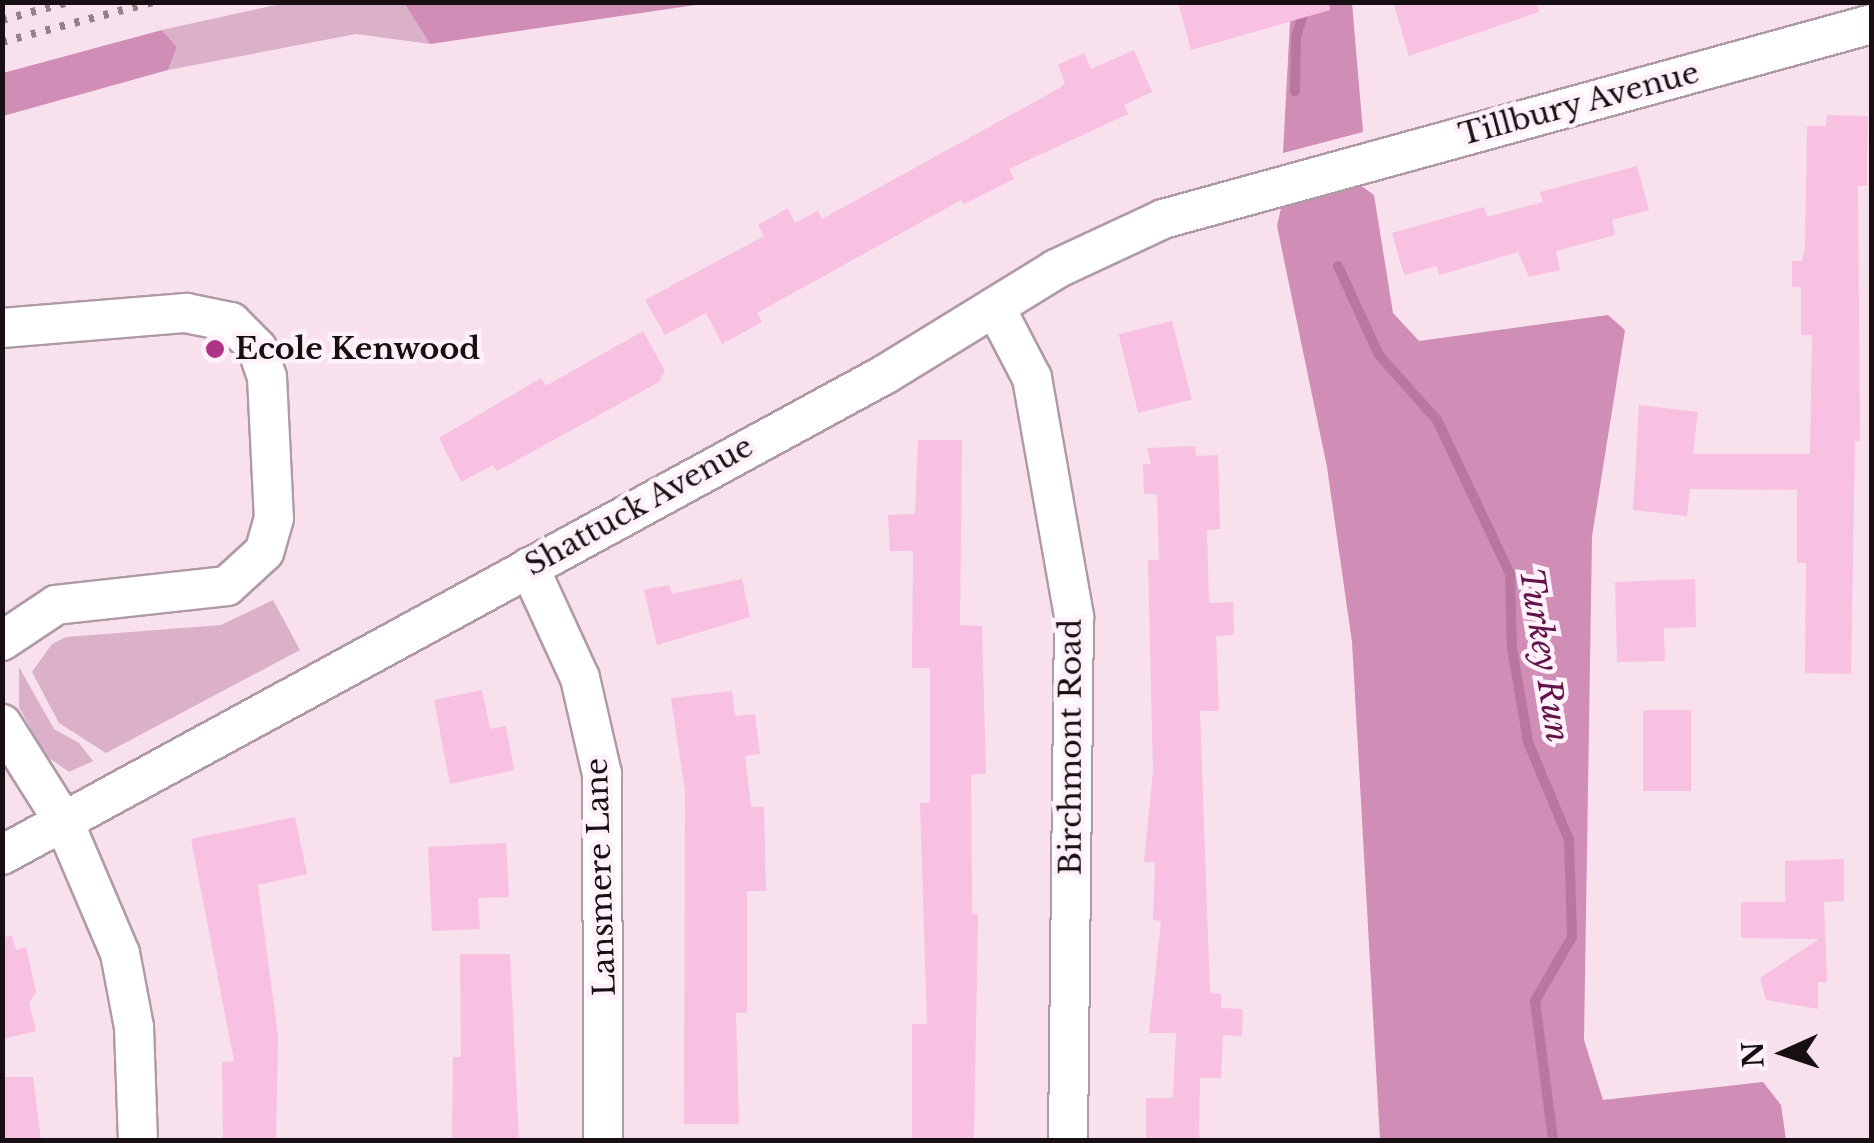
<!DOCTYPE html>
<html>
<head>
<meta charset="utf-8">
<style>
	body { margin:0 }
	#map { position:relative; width:1874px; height:1143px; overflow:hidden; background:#f8e0ed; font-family:"Libre Baskerville",serif }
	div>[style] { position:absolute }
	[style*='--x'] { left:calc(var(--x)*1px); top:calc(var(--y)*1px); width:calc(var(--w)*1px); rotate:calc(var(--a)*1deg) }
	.green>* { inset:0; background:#dbb0c9 }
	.forest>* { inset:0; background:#d08db6 }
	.stream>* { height:10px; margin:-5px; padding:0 5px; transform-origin:5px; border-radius:5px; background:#b9779f }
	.building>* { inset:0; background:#f8c0e1; transform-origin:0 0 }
	.roads { filter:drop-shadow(2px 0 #b09aa6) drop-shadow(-2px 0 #b09aa6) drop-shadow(0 2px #b09aa6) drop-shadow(0 -2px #b09aa6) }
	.minor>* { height:38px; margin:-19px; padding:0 19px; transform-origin:19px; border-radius:19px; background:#fff }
	.rail>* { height:8px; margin-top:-4px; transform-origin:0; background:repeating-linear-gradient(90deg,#92828b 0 5px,transparent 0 15px) }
	.dots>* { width:28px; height:28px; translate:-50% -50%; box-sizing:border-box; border:5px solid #fff1f9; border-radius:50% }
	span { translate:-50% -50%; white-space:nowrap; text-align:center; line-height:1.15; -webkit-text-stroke:9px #fff1f9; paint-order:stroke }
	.street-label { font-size:30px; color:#170f14 }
	.poi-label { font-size:30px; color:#170f14; font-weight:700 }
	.left { translate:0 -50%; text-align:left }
	.water-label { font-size:32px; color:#62134a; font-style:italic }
	.frame { position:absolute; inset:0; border:5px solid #170f14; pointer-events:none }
	.north { position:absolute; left:1734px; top:1003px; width:100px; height:100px; -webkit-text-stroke:8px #fff1f9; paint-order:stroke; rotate:267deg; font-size:28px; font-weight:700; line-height:40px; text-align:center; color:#170f14 }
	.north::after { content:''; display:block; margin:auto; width:35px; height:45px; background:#170f14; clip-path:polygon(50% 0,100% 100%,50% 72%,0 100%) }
</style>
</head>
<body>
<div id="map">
	<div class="green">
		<div style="clip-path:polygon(285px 3px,404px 3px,430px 44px,356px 34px,168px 70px,177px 47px,162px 30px)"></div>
		<div style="clip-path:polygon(273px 600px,300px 650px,106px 753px,59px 723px,32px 672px,52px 644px,66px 637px,221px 625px)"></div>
		<div style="clip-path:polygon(19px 667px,54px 729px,79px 743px,93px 761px,69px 772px,45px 755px,19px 707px)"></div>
	</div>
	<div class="forest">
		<div style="clip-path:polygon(404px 3px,709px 3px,430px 44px)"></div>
		<div style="clip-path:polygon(1291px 3px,1352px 3px,1363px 132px,1283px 153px)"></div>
		<div style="clip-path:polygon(162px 30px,177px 47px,168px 70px,3px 116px,3px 73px)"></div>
		<div style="clip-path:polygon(1353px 180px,1374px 195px,1393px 313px,1419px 341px,1608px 315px,1625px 330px,1592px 536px,1584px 1040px,1603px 1100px,1763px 1082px,1781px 1105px,1786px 1140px,1380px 1140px,1352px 642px,1327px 467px,1277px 226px,1284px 195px)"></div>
	</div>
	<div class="stream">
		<div style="--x:1295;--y:91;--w:54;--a:-88.9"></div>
		<div style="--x:1296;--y:37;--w:30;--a:-73"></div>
		<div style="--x:1338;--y:266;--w:98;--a:65.3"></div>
		<div style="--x:1379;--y:355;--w:87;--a:48.3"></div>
		<div style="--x:1437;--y:420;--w:170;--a:64.6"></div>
		<div style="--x:1510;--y:574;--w:74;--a:88.5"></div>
		<div style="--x:1512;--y:648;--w:95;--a:80.3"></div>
		<div style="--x:1528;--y:742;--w:106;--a:67.3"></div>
		<div style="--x:1569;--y:840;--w:97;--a:88.2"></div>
		<div style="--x:1572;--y:937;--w:74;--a:120"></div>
		<div style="--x:1535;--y:1001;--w:140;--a:82.6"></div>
	</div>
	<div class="building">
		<div style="clip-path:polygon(1178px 2px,1329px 2px,1330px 10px,1191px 50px)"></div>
		<div style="clip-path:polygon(1393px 2px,1537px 2px,1539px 12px,1409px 56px)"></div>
		<div style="clip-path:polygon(1134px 50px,1152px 92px,1124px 105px,1128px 114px,1009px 169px,1014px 179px,964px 204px,961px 200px,757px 313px,762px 322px,722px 344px,706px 313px,665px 335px,645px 300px,764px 236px,758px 225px,788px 208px,795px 223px,818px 211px,822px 219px,1060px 88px,1065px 83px,1058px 65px,1084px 53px,1091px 69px)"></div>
		<div style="clip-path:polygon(1827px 115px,1868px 116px,1867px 186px,1858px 186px,1860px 441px,1855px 441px,1851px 674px,1805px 673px,1806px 563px,1797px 563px,1797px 490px,1690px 489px,1687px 516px,1633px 510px,1639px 405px,1698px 412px,1693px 454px,1810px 454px,1812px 335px,1801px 335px,1801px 287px,1792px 287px,1792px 261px,1802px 261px,1805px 248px,1807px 126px,1826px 126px)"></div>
		<div style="clip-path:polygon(1637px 166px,1649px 210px,1612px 220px,1615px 235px,1556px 251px,1560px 270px,1529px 277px,1518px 252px,1439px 275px,1437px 266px,1404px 275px,1392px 233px,1484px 207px,1487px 217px,1543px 202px,1540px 192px)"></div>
		<div style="left:1172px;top:321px;width:81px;height:55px;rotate:76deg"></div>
		<div style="clip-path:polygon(643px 331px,665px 371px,659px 382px,497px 471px,493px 465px,461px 482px,439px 438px,541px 378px,546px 386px)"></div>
		<div style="clip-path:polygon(918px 440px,962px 440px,960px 625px,982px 626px,986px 774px,971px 774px,972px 914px,978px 914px,974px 1140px,912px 1140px,912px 1024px,927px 1024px,920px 803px,930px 803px,930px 668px,912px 668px,913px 551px,890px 551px,888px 515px,915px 514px)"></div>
		<div style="clip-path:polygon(1195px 446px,1196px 456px,1218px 455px,1220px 529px,1207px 530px,1209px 603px,1233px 602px,1234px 635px,1216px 636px,1219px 711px,1200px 711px,1210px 993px,1221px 994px,1221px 1008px,1243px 1009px,1242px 1036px,1223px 1035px,1221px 1078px,1200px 1078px,1199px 1140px,1146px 1140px,1146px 1098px,1173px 1098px,1176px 1033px,1149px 1033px,1161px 921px,1153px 920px,1155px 862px,1144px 862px,1153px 771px,1148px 560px,1159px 560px,1157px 494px,1144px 494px,1143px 464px,1151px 464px,1147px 448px)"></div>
		<div style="clip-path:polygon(742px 579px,750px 617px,657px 645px,644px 590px,669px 585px,672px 594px)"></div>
		<div style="clip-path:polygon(1695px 579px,1696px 627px,1664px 628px,1665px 661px,1617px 662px,1615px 582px)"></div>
		<div style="clip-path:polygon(482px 690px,490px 729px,506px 726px,514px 770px,450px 784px,434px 700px)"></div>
		<div style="clip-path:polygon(732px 691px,735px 716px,755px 714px,760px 754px,745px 756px,751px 807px,764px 807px,766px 891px,747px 891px,747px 1013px,736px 1013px,739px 1124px,684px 1124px,685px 791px,671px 698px)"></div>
		<div style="left:1643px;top:710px;width:48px;height:81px"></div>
		<div style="clip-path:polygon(295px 817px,307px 874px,258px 885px,278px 1036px,276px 1140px,223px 1140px,222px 1062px,234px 1061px,191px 839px)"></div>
		<div style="clip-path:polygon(506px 843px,509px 897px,478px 898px,480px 929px,432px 931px,428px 847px)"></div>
		<div style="clip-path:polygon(1844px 859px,1844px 901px,1824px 902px,1827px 982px,1818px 982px,1818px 1009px,1766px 1000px,1760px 978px,1819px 939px,1741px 938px,1741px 902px,1785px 902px,1785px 861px)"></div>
		<div style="clip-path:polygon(12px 936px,16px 950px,26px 947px,36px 992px,29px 1003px,36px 1031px,2px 1039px,2px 937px)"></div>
		<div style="clip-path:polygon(460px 954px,510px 954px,519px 1140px,452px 1140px,453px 1057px,461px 1057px)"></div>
		<div style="clip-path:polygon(2px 1077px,33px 1077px,41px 1140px,2px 1140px)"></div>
	</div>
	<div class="roads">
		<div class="minor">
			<div style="--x:995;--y:307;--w:80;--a:62.5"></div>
			<div style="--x:1032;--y:378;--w:243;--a:80"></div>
			<div style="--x:1074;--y:617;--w:523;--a:90.66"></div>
			<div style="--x:2;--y:328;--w:185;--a:-4.7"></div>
			<div style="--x:186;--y:313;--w:46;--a:11.3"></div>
			<div style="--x:231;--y:322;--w:37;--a:45"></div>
			<div style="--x:257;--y:348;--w:31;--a:71"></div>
			<div style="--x:267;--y:377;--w:141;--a:87.2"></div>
			<div style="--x:274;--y:518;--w:35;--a:106"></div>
			<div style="--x:264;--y:552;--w:50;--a:137.4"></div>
			<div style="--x:227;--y:586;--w:172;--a:173.7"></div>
			<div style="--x:56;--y:605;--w:65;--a:146.3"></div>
			<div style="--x:529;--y:567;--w:122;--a:65.3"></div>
			<div style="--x:580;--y:678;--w:98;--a:77.1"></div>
			<div style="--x:602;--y:774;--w:366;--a:89.8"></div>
			<div style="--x:2;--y:724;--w:116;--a:57.7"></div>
			<div style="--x:64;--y:822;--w:142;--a:66.9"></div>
			<div style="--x:120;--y:953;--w:75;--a:79.3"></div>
			<div style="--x:134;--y:1027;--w:113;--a:88"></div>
			<div style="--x:2;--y:855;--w:1004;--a:-28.56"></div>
			<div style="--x:884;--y:375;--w:202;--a:-31.6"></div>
			<div style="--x:1056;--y:269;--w:118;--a:-25"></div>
			<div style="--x:1163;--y:219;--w:735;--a:-15.38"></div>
		</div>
	</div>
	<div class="rail">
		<div style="--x:2;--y:20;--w:69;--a:-15"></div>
		<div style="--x:2;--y:42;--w:156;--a:-14.8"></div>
	</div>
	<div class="dots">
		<div style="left:215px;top:349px;background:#ad3487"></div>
	</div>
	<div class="street-label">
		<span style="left:1579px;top:104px;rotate:-15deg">Tillbury Avenue</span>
		<span style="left:639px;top:506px;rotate:-29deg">Shattuck Avenue</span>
		<span style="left:1071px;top:747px;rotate:-90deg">Birchmont Road</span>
		<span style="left:601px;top:877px;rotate:-92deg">Lansmere Lane</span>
	</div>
	<div class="poi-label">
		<span class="left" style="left:235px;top:349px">Ecole Kenwood</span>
	</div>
	<div class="water-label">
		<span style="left:1544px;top:655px;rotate:81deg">Turkey Run</span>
	</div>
	<div class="frame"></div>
	<div class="north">N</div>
</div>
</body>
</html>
